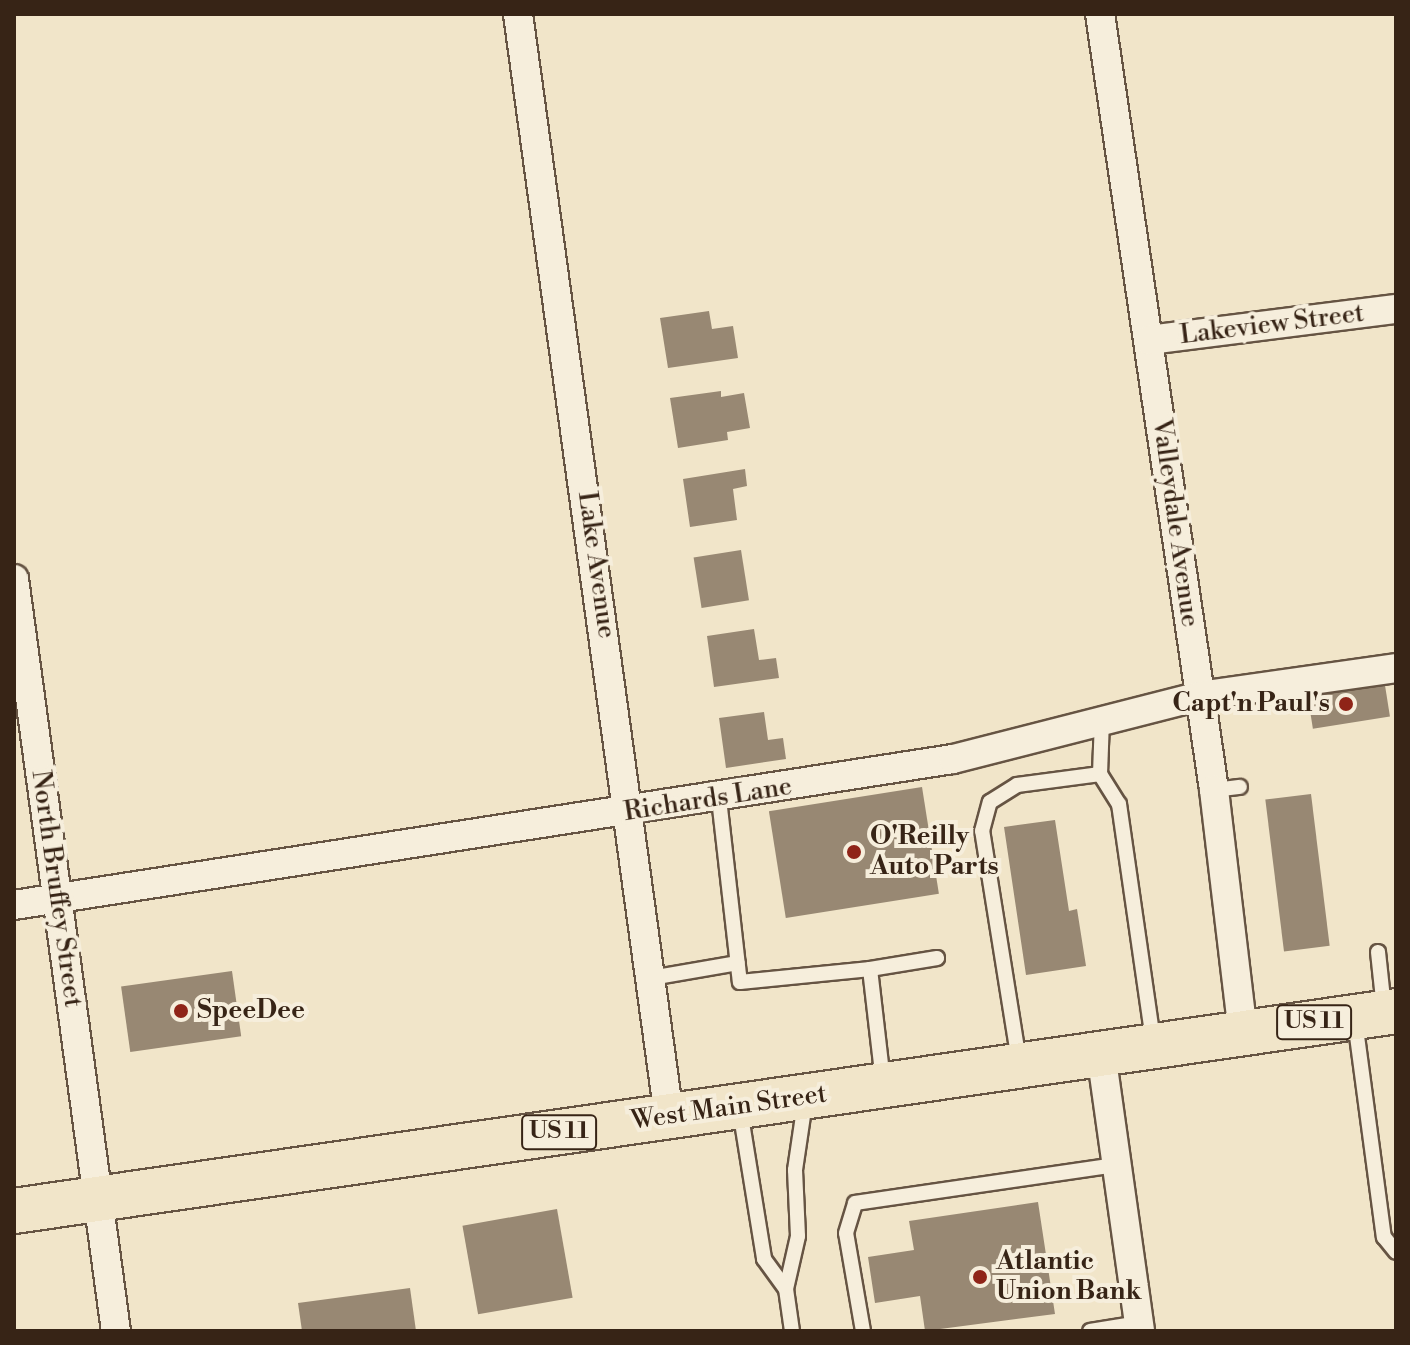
<!DOCTYPE html>
<html>
<head>
<meta charset="utf-8">
<style>
	body { margin:0 }
	#map { position:relative; width:1410px; height:1345px; overflow:hidden; background:#f1e5c9; font-family:"Libre Bodoni",serif }
	div>[style] { position:absolute }
	[style*='--x'] { left:calc(var(--x)*1px); top:calc(var(--y)*1px); width:calc(var(--w)*1px); rotate:calc(var(--a)*1deg) }
	.building>* { inset:0; background:#988873; transform-origin:0 0 }
	.roads { filter:drop-shadow(2px 0 #665443) drop-shadow(-2px 0 #665443) drop-shadow(0 2px #665443) drop-shadow(0 -2px #665443) }
	.service>* { height:14px; margin:-7px; padding:0 7px; transform-origin:7px; border-radius:7px; background:#f6eedc }
	.minor>* { height:28px; margin:-14px; padding:0 14px; transform-origin:14px; border-radius:14px; background:#f6eedc }
	.primary>* { height:44px; margin:-22px; padding:0 22px; transform-origin:22px; border-radius:22px; background:#f1e5c9 }
	.dots>* { width:22px; height:22px; translate:-50% -50%; box-sizing:border-box; border:4px solid #f6eedc; border-radius:50% }
	span { translate:-50% -50%; white-space:nowrap; text-align:center; line-height:1.15; -webkit-text-stroke:8px #f6eedc; paint-order:stroke }
	.shield-label span { padding:2px 6px; background:#f6eedc; border:2px solid; border-radius:6px; -webkit-text-stroke-width:0 }
	.shield-label { font-size:24px; color:#372416; font-weight:700 }
	.street-label { font-size:26px; color:#372416 }
	.poi-label { font-size:26px; color:#372416; font-weight:700 }
	.right { translate:-100% -50%; text-align:right }
	.left { translate:0 -50%; text-align:left }
	.frame { position:absolute; inset:0; border:16px solid #372416; pointer-events:none }
</style>
</head>
<body>
<div id="map">
	<div class="building">
		<div style="clip-path:polygon(709px 311px,712px 329px,733px 326px,738px 358px,668px 368px,660px 318px)"></div>
		<div style="clip-path:polygon(721px 391px,721px 397px,744px 393px,750px 428px,727px 432px,728px 440px,678px 448px,670px 398px)"></div>
		<div style="clip-path:polygon(745px 469px,747px 486px,733px 489px,737px 520px,690px 527px,683px 479px)"></div>
		<div style="left:741px;top:550px;width:51px;height:48px;rotate:81deg"></div>
		<div style="clip-path:polygon(754px 629px,759px 660px,776px 658px,779px 678px,714px 687px,707px 636px)"></div>
		<div style="left:1384px;top:679px;width:38px;height:78px;rotate:81deg"></div>
		<div style="clip-path:polygon(764px 712px,768px 740px,783px 738px,786px 759px,726px 768px,719px 718px)"></div>
		<div style="left:922px;top:787px;width:108px;height:155px;rotate:81deg"></div>
		<div style="left:1311px;top:794px;width:153px;height:46px;rotate:83deg"></div>
		<div style="clip-path:polygon(1055px 820px,1069px 911px,1077px 909px,1086px 966px,1026px 975px,1004px 827px)"></div>
		<div style="left:232px;top:971px;width:66px;height:112px;rotate:82deg"></div>
		<div style="clip-path:polygon(1038px 1202px,1055px 1314px,925px 1331px,920px 1296px,875px 1303px,868px 1257px,914px 1250px,909px 1221px)"></div>
		<div style="left:557px;top:1209px;width:90px;height:96px;rotate:80deg"></div>
		<div style="clip-path:polygon(410px 1288px,416px 1331px,302px 1331px,298px 1303px)"></div>
	</div>
	<div class="roads">
		<div class="service">
			<div style="--x:1100;--y:774;--w:55;--a:-87.9"></div>
			<div style="--x:1214;--y:790;--w:26;--a:-7"></div>
			<div style="--x:719;--y:799;--w:184;--a:83.5"></div>
			<div style="--x:740;--y:982;--w:131;--a:-5.7"></div>
			<div style="--x:870;--y:969;--w:113;--a:83.4"></div>
			<div style="--x:1378;--y:952;--w:56;--a:83.9"></div>
			<div style="--x:870;--y:969;--w:68;--a:-9.3"></div>
			<div style="--x:651;--y:978;--w:88;--a:-9.8"></div>
			<div style="--x:1355;--y:1021;--w:218;--a:82.4"></div>
			<div style="--x:1384;--y:1237;--w:19;--a:51"></div>
			<div style="--x:1019;--y:1061;--w:233;--a:-99.1"></div>
			<div style="--x:982;--y:831;--w:30;--a:-75"></div>
			<div style="--x:990;--y:802;--w:32;--a:-32"></div>
			<div style="--x:1017;--y:785;--w:84;--a:-7.5"></div>
			<div style="--x:1100;--y:774;--w:36;--a:58"></div>
			<div style="--x:1119;--y:804;--w:239;--a:81.8"></div>
			<div style="--x:740;--y:1110;--w:151;--a:80.8"></div>
			<div style="--x:764;--y:1259;--w:37;--a:54"></div>
			<div style="--x:792;--y:1331;--w:42;--a:-98.1"></div>
			<div style="--x:786;--y:1289;--w:54;--a:-77.2"></div>
			<div style="--x:798;--y:1236;--w:66;--a:-92.6"></div>
			<div style="--x:795;--y:1170;--w:69;--a:-81.6"></div>
			<div style="--x:863;--y:1331;--w:99;--a:-99.8"></div>
			<div style="--x:846;--y:1233;--w:31;--a:-73"></div>
			<div style="--x:855;--y:1203;--w:265;--a:-8.3"></div>
			<div style="--x:1090;--y:1331;--w:50;--a:-9.3"></div>
		</div>
		<div class="minor">
			<div style="--x:518;--y:14;--w:1112;--a:82.2"></div>
			<div style="--x:1100;--y:14;--w:784;--a:81.64"></div>
			<div style="--x:1214;--y:790;--w:244;--a:83.2"></div>
			<div style="--x:1149;--y:340;--w:249;--a:-7.2"></div>
			<div style="--x:14;--y:579;--w:759;--a:82.28"></div>
			<div style="--x:14;--y:905;--w:950;--a:-8.84"></div>
			<div style="--x:953;--y:759;--w:255;--a:-14.3"></div>
			<div style="--x:1200;--y:696;--w:198;--a:-8.1"></div>
			<div style="--x:1101;--y:1053;--w:281;--a:82"></div>
		</div>
		<div class="primary">
			<div style="--x:14;--y:1211;--w:1396;--a:-8.23"></div>
		</div>
	</div>
	<div class="dots">
		<div style="left:1346px;top:704px;background:#8f2418"></div>
		<div style="left:854px;top:852px;background:#8f2418"></div>
		<div style="left:181px;top:1011px;background:#8f2418"></div>
		<div style="left:980px;top:1277px;background:#8f2418"></div>
	</div>
	<div class="shield-label">
		<span style="left:1314px;top:1022px">US 11</span>
		<span style="left:559px;top:1132px">US 11</span>
	</div>
	<div class="street-label">
		<span style="left:1272px;top:325px;rotate:-7deg">Lakeview Street</span>
		<span style="left:1175px;top:523px;rotate:82deg">Valleydale Avenue</span>
		<span style="left:596px;top:565px;rotate:82deg">Lake Avenue</span>
		<span style="left:708px;top:800px;rotate:-9deg">Richards Lane</span>
		<span style="left:56px;top:889px;rotate:82deg">North Bruffey Street</span>
		<span style="left:729px;top:1108px;rotate:-8deg">West Main Street</span>
	</div>
	<div class="poi-label">
		<span class="right" style="left:1330px;top:704px">Capt'n Paul's</span>
		<span class="left" style="left:870px;top:852px">O'Reilly<br>Auto Parts</span>
		<span class="left" style="left:197px;top:1011px">SpeeDee</span>
		<span class="left" style="left:996px;top:1277px">Atlantic<br>Union Bank</span>
	</div>
	<div class="frame"></div>
</div>
</body>
</html>
